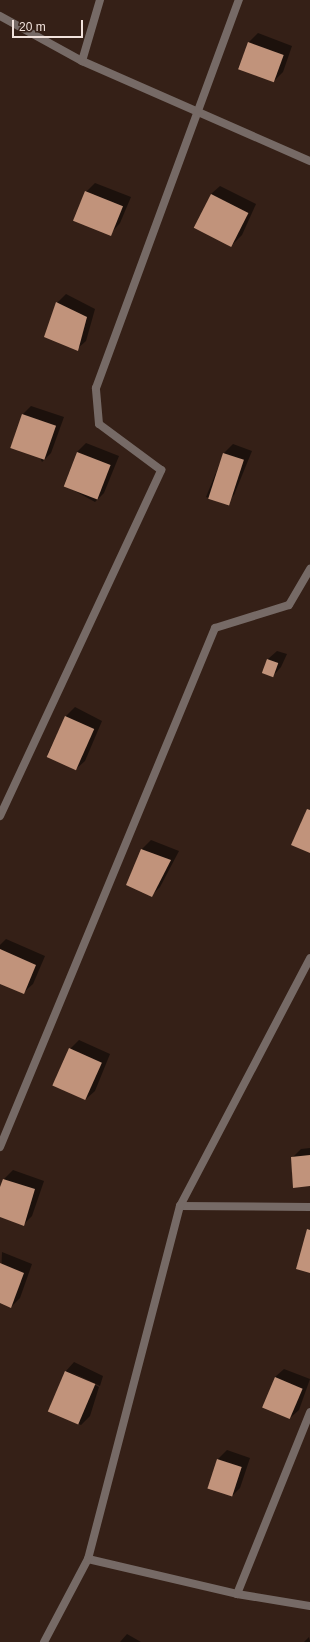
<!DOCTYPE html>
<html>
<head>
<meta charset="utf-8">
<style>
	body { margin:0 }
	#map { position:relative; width:310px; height:1642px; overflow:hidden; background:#352017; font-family:Arial,sans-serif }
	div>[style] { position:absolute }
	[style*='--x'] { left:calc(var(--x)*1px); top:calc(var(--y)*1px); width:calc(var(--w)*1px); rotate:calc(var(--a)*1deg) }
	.shadow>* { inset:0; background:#0007 }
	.building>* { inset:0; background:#c1937b; transform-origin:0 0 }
	.street>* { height:8px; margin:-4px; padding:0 4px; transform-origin:4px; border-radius:4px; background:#766a66 }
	span { translate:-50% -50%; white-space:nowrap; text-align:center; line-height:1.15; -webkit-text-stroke:4px #352017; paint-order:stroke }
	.scale { position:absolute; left:12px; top:20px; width:71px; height:18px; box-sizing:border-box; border:2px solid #f1e2dc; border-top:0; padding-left:5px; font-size:12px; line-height:14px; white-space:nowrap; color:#f1e2dc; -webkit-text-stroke:3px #352017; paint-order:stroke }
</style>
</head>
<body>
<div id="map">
	<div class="shadow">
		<div style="clip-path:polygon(258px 33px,292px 46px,283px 72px,274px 81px,238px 68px,249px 42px)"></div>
		<div style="clip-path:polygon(95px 183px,131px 197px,120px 223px,112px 232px,86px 192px)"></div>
		<div style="clip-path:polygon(220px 186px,256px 204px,242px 235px,233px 244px,211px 194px)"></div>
		<div style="clip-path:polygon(66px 294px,95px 309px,86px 341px,77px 349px,57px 303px)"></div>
		<div style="clip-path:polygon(31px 406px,64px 417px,51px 453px,42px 462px,22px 415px)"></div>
		<div style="clip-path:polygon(86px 443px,119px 456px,104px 493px,95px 502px,64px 485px,77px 452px)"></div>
		<div style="clip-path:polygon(233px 444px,252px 451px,234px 495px,225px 504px,206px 497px,224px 453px)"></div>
		<div style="clip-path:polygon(277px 651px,287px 654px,281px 667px,273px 676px,268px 659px)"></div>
		<div style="clip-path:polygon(75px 707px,102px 721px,85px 761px,76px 769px,47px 755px,66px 716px)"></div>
		<div style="clip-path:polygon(151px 840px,179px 851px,160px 887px,151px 896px,127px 884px,142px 849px)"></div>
		<div style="clip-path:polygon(6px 939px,45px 956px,33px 984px,24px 992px,0 983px,0 945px)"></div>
		<div style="clip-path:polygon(79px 1040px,110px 1054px,95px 1091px,86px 1099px,70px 1049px)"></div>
		<div style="clip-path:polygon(310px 1148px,310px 1185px,292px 1158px,301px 1149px)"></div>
		<div style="clip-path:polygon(13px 1170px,44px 1181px,32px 1216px,23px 1225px,0 1216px,0 1189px,4px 1179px)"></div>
		<div style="clip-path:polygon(2px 1252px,32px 1264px,20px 1298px,11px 1307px,0 1302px)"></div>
		<div style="clip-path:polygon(74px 1362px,103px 1376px,100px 1386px,69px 1371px,99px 1387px,90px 1416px,81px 1425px,52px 1412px,66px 1371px)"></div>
		<div style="clip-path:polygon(284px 1369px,310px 1379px,299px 1410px,290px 1418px,275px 1377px)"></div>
		<div style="clip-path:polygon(227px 1450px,250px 1458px,240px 1488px,232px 1496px,208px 1487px,218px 1459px)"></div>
		<div style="clip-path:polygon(127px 1634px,141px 1642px,120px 1642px)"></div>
		<div style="clip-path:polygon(309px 1637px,310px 1642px,304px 1642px)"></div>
	</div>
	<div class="building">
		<div style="left:248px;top:42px;width:38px;height:29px;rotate:20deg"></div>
		<div style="left:85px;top:191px;width:41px;height:32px;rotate:22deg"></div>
		<div style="left:211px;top:194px;width:42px;height:38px;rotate:27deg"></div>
		<div style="clip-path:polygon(56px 302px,87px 317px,78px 351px,44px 337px)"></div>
		<div style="left:22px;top:414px;width:36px;height:36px;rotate:19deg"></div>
		<div style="left:77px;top:452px;width:36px;height:37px;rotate:21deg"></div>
		<div style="left:223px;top:453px;width:22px;height:48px;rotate:18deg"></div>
		<div style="left:267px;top:659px;width:12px;height:15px;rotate:20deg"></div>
		<div style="left:65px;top:716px;width:32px;height:45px;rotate:24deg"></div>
		<div style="clip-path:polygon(307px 809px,310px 810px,310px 853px,291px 845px)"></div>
		<div style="clip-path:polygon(141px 849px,171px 860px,152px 897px,126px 885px)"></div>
		<div style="clip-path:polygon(0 949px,36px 965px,24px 994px,0 984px)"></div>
		<div style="left:69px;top:1048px;width:36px;height:41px;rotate:24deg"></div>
		<div style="clip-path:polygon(310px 1155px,310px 1186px,293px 1188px,291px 1157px)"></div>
		<div style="clip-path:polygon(3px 1179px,35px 1189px,24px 1226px,0 1217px,0 1187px)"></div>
		<div style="clip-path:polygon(307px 1229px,310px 1230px,310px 1273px,296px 1269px)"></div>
		<div style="clip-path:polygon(0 1263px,24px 1273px,11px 1308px,0 1303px)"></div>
		<div style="left:65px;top:1371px;width:33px;height:44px;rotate:23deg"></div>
		<div style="left:275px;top:1377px;width:30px;height:33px;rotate:23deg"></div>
		<div style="left:217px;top:1459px;width:26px;height:31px;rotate:18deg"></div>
	</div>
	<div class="street">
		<div style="--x:0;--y:16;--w:94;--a:28.8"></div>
		<div style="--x:82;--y:61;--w:249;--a:23.7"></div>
		<div style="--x:82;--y:61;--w:64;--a:-73.6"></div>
		<div style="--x:0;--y:816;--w:382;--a:-65"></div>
		<div style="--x:161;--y:470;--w:77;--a:-143.4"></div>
		<div style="--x:99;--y:424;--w:36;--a:-95"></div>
		<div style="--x:96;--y:388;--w:414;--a:-69.8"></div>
		<div style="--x:0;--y:1147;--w:562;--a:-67.5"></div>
		<div style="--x:215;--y:628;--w:77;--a:-17.3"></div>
		<div style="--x:289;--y:605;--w:42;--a:-59.7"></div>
		<div style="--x:180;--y:1206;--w:130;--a:0.4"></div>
		<div style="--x:88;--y:1559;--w:153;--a:13.2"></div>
		<div style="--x:237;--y:1594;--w:74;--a:9.3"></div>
		<div style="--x:237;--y:1594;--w:196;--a:-68.1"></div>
		<div style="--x:44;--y:1642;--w:94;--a:-62.1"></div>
		<div style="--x:88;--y:1559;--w:365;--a:-75.4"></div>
		<div style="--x:180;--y:1206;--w:280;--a:-62.3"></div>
	</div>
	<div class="scale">20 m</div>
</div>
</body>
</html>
